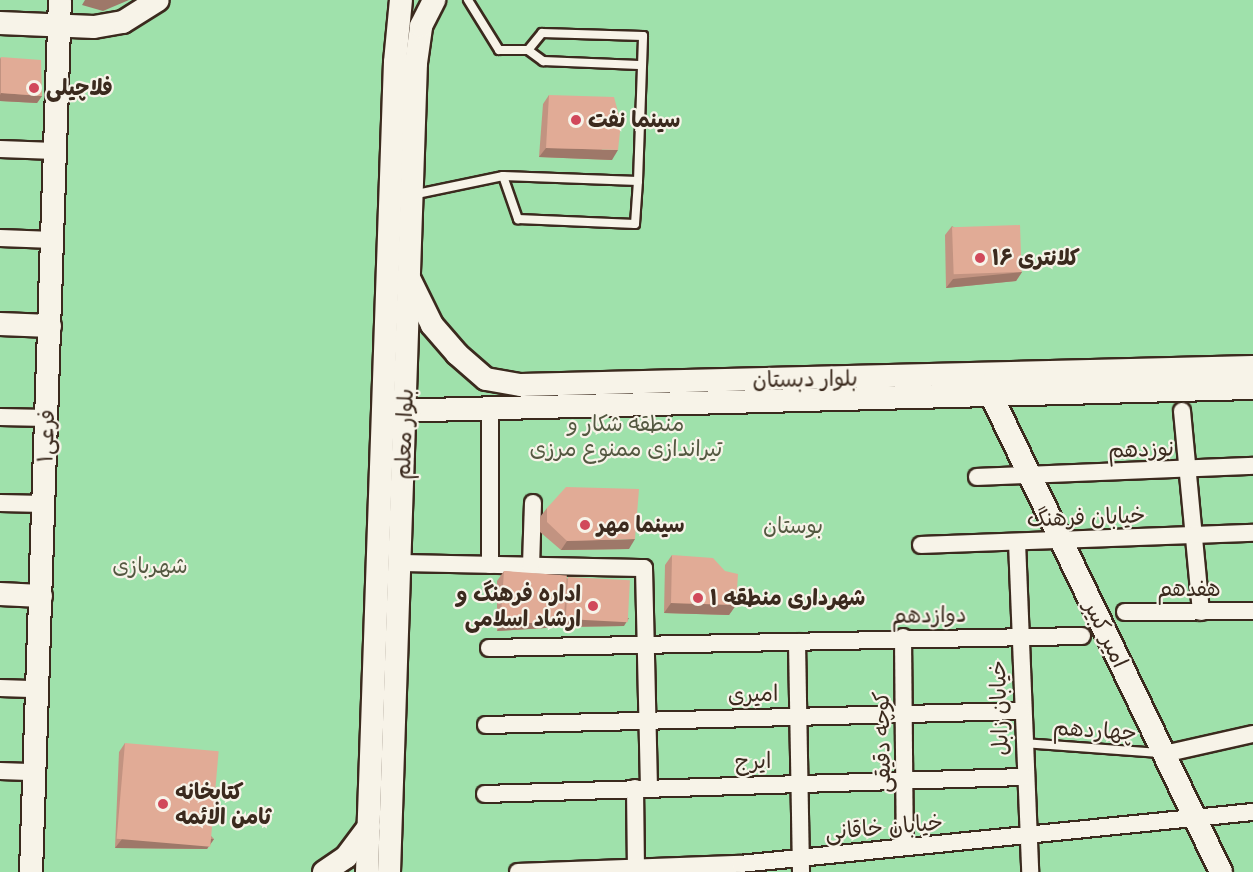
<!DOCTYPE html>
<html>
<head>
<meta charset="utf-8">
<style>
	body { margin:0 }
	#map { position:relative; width:1253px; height:872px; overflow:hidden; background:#f3e5d8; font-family:Sriracha,"Playpen Sans Arabic",sans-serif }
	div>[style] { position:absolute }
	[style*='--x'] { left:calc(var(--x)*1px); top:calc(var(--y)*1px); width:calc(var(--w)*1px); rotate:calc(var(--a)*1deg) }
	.green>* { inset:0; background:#9fe1ab; transform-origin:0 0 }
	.roads { filter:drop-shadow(2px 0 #3b2a1e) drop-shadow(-2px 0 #3b2a1e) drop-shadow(0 2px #3b2a1e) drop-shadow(0 -2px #3b2a1e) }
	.lane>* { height:8px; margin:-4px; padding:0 4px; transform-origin:4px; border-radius:4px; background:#f7f3e8 }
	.street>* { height:16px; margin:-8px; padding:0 8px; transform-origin:8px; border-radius:8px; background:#f7f3e8 }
	.secondary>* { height:22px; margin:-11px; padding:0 11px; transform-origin:11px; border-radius:11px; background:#f7f3e8 }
	.wall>* { inset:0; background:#c29381 }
	.shaded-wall>* { inset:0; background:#9e7869 }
	.building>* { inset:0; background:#e1ab96; transform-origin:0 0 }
	.dots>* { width:16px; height:16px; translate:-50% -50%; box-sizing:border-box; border:3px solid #f7f3e8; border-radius:50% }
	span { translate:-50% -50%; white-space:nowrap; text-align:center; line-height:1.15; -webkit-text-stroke:4.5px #f7f3e8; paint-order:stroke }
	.poi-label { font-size:22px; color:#3b2a1e; font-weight:700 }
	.left { translate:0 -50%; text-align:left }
	.right { translate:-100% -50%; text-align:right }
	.street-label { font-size:22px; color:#3b2a1e }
	.park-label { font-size:22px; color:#545841 }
</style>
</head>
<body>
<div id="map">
	<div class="green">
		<div style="left:0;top:0;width:1253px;height:872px"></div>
	</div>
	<div class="roads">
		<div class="lane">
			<div style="--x:468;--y:0;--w:59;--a:58.2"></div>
			<div style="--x:499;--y:50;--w:29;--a:0"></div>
			<div style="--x:528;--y:50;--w:19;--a:36"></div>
			<div style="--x:543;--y:61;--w:96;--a:2.4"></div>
			<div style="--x:503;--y:176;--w:135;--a:2.1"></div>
			<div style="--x:638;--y:181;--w:145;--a:-88"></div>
			<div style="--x:643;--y:36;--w:101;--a:-178.3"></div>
			<div style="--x:542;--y:33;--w:22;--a:129"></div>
			<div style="--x:412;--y:195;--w:93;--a:-11.8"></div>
			<div style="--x:503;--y:176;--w:46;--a:70.8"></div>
			<div style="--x:518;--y:219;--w:117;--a:2.4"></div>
			<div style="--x:635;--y:224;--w:43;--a:-86"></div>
			<div style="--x:1023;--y:743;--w:137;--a:4.2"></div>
		</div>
		<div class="street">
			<div style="--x:0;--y:149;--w:55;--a:2.1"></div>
			<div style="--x:0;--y:238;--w:53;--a:2.2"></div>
			<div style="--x:490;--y:408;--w:157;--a:90"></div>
			<div style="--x:1182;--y:411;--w:202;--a:84.6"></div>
			<div style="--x:0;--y:417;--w:47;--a:1.2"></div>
			<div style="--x:977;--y:477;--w:276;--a:-2.3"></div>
			<div style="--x:0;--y:503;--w:44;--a:1.3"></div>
			<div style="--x:1017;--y:542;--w:330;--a:87.7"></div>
			<div style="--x:921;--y:545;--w:332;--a:-2.1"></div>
			<div style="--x:399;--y:563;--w:245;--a:1.2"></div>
			<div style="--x:644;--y:568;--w:220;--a:88.7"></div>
			<div style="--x:531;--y:566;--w:63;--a:-88.2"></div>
			<div style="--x:1125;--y:612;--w:128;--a:-0.4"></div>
			<div style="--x:903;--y:637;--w:210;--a:89.5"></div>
			<div style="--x:797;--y:642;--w:230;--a:89"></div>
			<div style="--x:489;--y:648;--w:593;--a:-1.16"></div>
			<div style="--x:0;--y:688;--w:38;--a:2"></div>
			<div style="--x:486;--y:725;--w:536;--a:-1.5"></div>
			<div style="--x:1164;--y:754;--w:91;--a:-12.7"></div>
			<div style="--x:0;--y:771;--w:36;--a:2"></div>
			<div style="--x:635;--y:788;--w:84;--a:89.3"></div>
			<div style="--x:485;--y:794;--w:539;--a:-1.81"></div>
			<div style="--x:518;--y:872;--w:222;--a:-2.1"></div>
			<div style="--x:740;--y:864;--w:516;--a:-5.79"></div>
		</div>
		<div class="secondary">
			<div style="--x:0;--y:23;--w:94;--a:2.4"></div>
			<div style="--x:94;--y:27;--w:29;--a:-10"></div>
			<div style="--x:123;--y:22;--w:41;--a:-32.2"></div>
			<div style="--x:409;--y:278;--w:52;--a:63.9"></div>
			<div style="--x:432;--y:325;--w:38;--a:49"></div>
			<div style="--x:457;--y:354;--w:38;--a:41"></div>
			<div style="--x:486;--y:379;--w:36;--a:10"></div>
			<div style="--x:521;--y:385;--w:732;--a:-1.41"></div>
			<div style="--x:0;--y:324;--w:50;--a:2.3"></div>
			<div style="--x:992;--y:383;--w:14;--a:90"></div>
			<div style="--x:992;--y:397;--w:527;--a:64.26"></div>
			<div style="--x:390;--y:411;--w:863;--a:-1.53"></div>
			<div style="--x:0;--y:594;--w:41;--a:2.8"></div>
			<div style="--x:31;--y:872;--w:872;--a:-88.1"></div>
			<div style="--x:324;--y:872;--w:27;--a:-34"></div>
			<div style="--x:346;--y:857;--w:38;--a:-53"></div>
			<div style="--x:367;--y:872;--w:810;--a:-88.02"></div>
			<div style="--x:395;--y:62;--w:62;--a:-84.5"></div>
			<div style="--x:389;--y:872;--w:809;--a:-88.09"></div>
			<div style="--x:416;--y:63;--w:37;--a:-82"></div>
			<div style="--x:421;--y:26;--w:29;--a:-63"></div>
		</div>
	</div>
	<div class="wall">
		<div style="clip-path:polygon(1px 57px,42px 96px,37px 103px,0 101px,0 59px)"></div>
		<div style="clip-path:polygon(549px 95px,612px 160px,539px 157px,543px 104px)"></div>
		<div style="clip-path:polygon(952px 226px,1022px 272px,1016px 281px,946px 288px,945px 235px)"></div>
		<div style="clip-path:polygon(547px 508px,629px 549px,561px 550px,540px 532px,540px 517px)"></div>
		<div style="clip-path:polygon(672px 555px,736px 605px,729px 615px,664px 613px,665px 565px)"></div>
		<div style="clip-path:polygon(504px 571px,567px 578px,624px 626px,562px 627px,562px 625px,561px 627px,497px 631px,497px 581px)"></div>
		<div style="clip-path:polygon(125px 743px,214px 839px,207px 849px,115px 848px,119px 752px)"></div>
	</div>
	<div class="shaded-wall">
		<div style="clip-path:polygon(85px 0,129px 0,103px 11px,82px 5px)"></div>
		<div style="clip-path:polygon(1px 93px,42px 96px,37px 103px,0 101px,0 95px)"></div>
		<div style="clip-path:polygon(546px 148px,618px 150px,612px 160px,539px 157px)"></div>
		<div style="clip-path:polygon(1022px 272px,1016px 281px,946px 288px,953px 279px)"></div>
		<div style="clip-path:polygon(635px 539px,629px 549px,561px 550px,567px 541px)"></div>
		<div style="clip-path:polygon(671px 603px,736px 605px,729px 615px,664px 613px)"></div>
		<div style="clip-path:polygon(567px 618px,561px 627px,497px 631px,504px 621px)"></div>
		<div style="clip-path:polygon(629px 618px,624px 626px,562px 627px,567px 619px)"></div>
		<div style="clip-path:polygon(122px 839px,214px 839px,207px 849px,115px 848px)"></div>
	</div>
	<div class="building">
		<div style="clip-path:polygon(1px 57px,41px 60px,42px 96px,1px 93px)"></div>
		<div style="clip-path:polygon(549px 95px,614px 97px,621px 123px,618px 150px,546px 148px)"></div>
		<div style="left:1020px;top:225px;width:47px;height:68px;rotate:88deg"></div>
		<div style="clip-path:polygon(566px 487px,639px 489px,635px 539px,567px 541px,547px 522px,547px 508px)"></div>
		<div style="clip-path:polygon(672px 555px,713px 558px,725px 571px,738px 574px,736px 605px,671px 603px)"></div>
		<div style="left:504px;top:571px;width:63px;height:50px;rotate:4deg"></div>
		<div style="left:568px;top:577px;width:62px;height:42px;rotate:3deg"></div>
		<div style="left:125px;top:743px;width:94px;height:96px;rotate:5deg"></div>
	</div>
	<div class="dots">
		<div style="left:34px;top:88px;background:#d1495b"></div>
		<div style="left:576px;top:120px;background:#d1495b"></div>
		<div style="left:980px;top:258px;background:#d1495b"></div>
		<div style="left:585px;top:525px;background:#d1495b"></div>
		<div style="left:698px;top:598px;background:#d1495b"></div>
		<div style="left:593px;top:606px;background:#d1495b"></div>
		<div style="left:163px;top:804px;background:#d1495b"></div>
	</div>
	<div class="poi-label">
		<span class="left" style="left:46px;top:88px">فلاچیلی</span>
		<span class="left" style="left:588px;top:120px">سینما نفت</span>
		<span class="left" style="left:992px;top:258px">کلانتری ۱۶</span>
		<span class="left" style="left:597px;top:525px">سینما مهر</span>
		<span class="right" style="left:581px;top:606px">اداره فرهنگ و<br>ارشاد اسلامی</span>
		<span class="left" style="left:710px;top:598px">شهرداری منطقه ۱</span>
		<span class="left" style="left:175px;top:804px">کتابخانه<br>ثامن الائمه</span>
	</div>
	<div class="street-label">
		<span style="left:805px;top:379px;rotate:-1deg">بلوار دبستان</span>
		<span style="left:404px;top:434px;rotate:-88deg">بلوار معلم</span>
		<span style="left:46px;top:436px;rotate:-88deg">فرعی۱</span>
		<span style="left:1141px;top:449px;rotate:-2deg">نوزدهم</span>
		<span style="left:1086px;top:517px;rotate:-2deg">خیابان فرهنگ</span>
		<span style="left:1189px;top:589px">هفدهم</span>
		<span style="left:929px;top:615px;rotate:-1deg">دوازدهم</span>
		<span style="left:1106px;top:634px;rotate:64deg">امیر کبیر</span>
		<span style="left:753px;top:694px;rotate:-2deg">امیری</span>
		<span style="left:999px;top:708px;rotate:-92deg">خیابان زابل</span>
		<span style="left:1095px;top:730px;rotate:4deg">چهاردهم</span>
		<span style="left:882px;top:742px;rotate:-91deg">کوچه دقیقی</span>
		<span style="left:753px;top:761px;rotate:-2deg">ایرج</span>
		<span style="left:884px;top:827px;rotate:-5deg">خیابان خاقانی</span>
	</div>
	<div class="park-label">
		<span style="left:626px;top:436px">منطقه شکار و<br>تیراندازی ممنوع مرزی</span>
		<span style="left:793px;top:526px">بوستان</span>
		<span style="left:150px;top:566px">شهربازی</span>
	</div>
</div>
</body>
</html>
